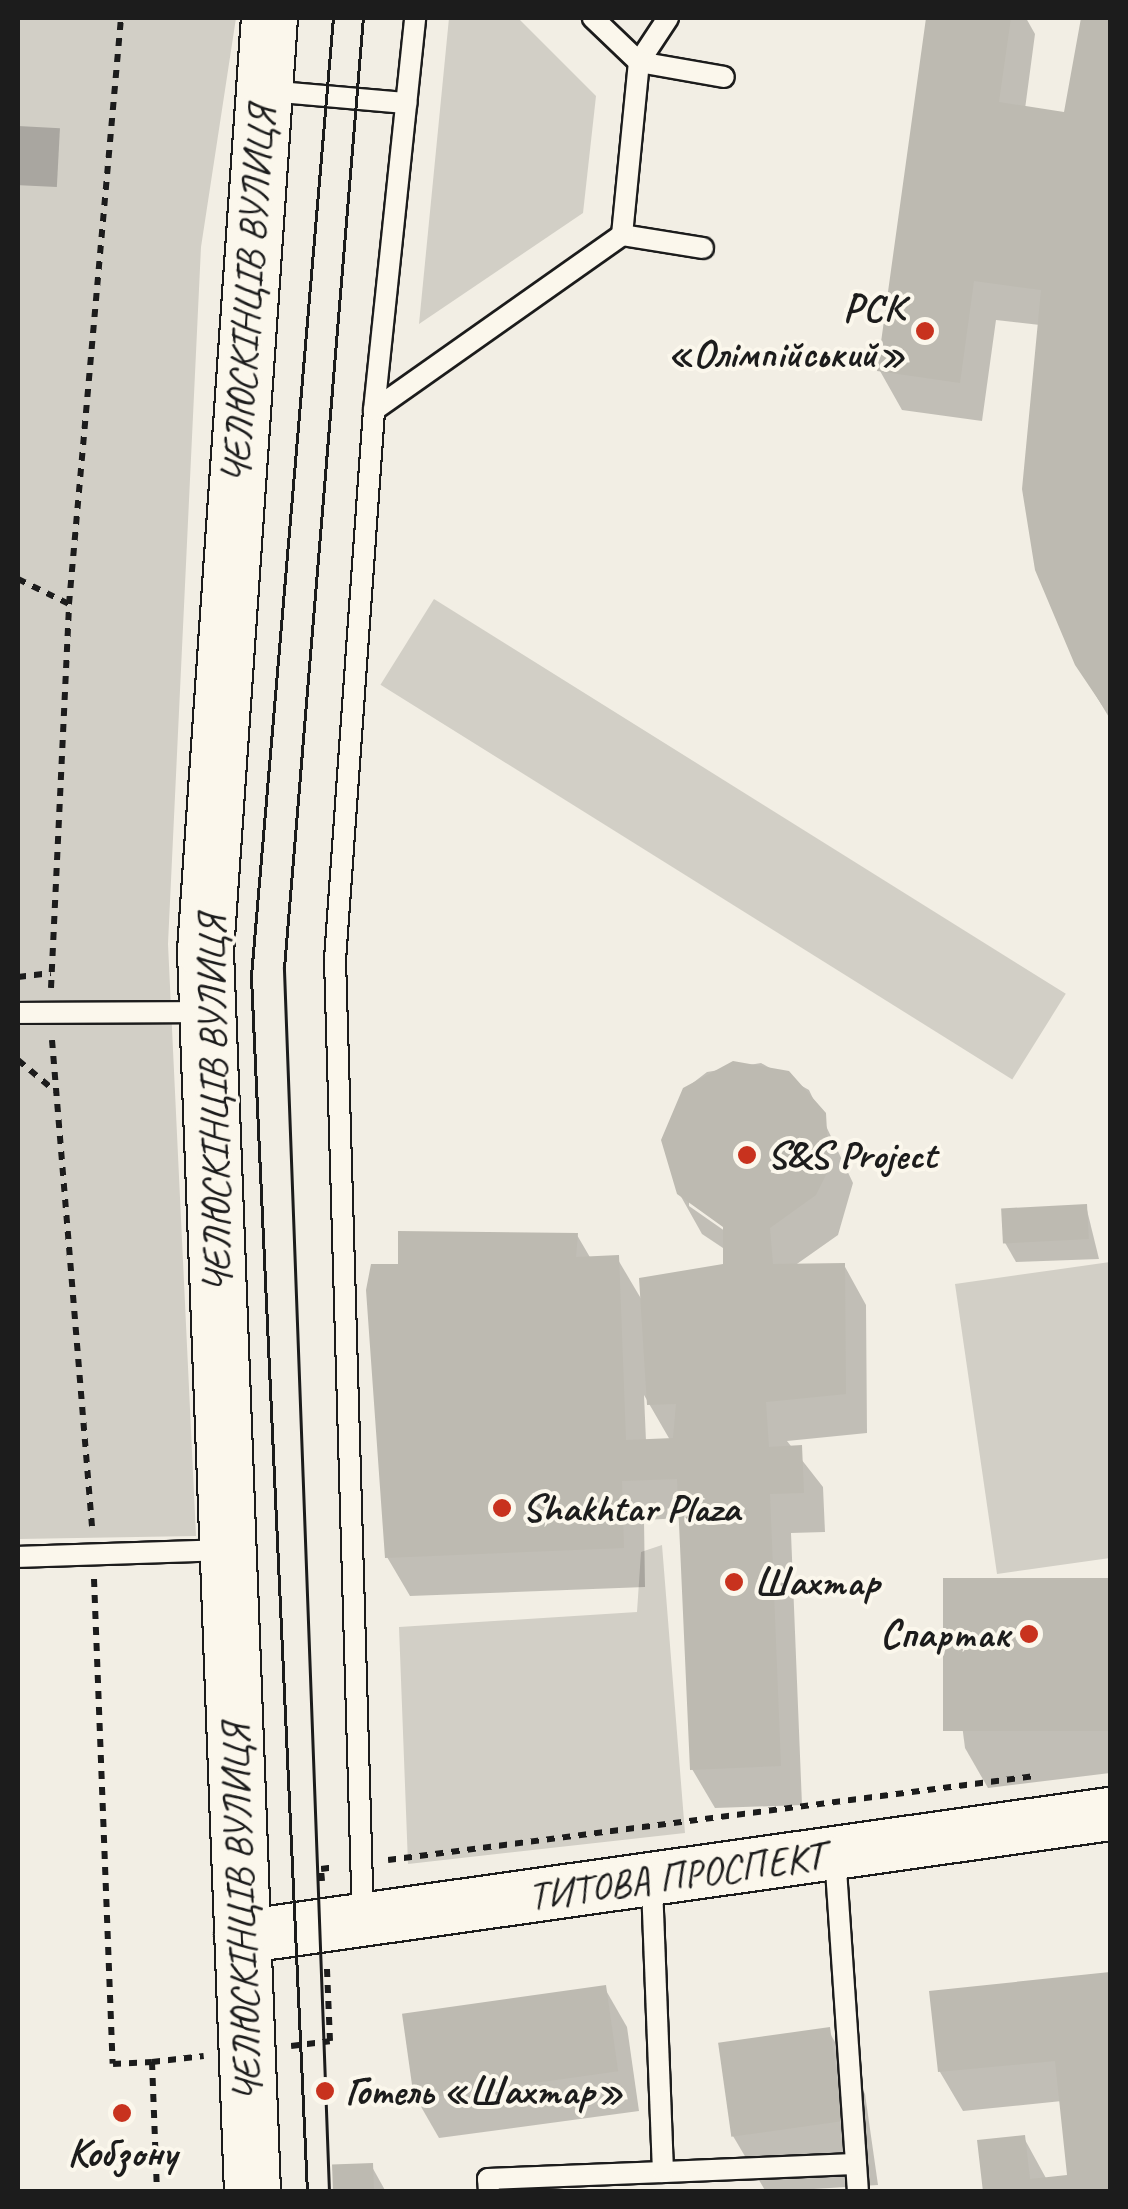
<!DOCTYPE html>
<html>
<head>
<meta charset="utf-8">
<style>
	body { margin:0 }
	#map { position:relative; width:1128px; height:2209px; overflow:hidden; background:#f2eee4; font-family:Caveat,sans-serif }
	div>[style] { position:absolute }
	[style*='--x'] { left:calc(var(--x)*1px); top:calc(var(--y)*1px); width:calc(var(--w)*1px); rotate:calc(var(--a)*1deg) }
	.green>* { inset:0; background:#d2cfc6; transform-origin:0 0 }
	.water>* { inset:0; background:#a9a6a0; transform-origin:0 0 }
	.shadow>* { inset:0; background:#0003 }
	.building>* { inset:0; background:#bdbab1; transform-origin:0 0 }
	.path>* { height:6px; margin-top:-3px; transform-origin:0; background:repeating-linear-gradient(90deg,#1c1c1c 0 8px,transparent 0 16px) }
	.roads { filter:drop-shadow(2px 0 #1c1c1c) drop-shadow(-2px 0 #1c1c1c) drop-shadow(0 2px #1c1c1c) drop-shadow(0 -2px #1c1c1c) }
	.service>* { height:20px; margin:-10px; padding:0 10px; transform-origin:10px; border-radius:10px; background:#fbf7ec }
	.tertiary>* { height:52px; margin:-26px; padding:0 26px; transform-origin:26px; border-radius:26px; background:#fbf7ec }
	.secondary>* { height:55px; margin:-27.5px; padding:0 27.5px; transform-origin:27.5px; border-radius:27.5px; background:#fbf7ec }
	.tram>* { height:2.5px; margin:-1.25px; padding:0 1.25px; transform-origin:1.25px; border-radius:1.25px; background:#1c1c1c }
	.dots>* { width:28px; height:28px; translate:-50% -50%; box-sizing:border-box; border:5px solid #fbf7ec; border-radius:50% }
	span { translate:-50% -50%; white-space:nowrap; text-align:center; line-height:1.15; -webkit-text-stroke:8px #fbf7ec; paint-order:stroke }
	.street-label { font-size:40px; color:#1c1c1c }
	.poi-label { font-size:40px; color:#1c1c1c; font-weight:700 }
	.right { translate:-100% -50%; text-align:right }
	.left { translate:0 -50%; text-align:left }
	.frame { position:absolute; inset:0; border:20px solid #1c1c1c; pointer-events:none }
</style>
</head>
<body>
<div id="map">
	<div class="green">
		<div style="clip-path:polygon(18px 18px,236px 18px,201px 247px,168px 944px,196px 1536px,18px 1539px)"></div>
		<div style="clip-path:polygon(449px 18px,518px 18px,596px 96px,583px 213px,419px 324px)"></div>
		<div style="left:434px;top:599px;width:745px;height:101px;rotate:32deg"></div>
		<div style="clip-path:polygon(1110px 1262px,1110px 1558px,997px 1574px,955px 1284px)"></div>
		<div style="clip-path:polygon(662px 1545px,685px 1833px,408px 1864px,399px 1627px,637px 1612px,641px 1552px)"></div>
	</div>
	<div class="water">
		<div style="left:18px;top:126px;width:42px;height:59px;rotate:3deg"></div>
	</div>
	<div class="shadow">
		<div style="clip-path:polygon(928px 18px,1026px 18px,1035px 34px,1025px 109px,1066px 115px,1085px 18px,1110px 18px,1110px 719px,1077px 664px,1040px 325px,996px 320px,982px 421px,902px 410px,880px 371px)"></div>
		<div style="clip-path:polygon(evenodd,761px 1063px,809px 1090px,853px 1183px,838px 1235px,794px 1266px,844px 1265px,866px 1305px,867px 1433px,787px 1441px,823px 1487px,825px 1532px,791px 1533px,802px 1805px,715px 1808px,692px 1769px,682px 1518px,644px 1520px,645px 1587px,410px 1596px,387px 1557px,400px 1266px,577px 1235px,591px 1259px,617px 1258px,643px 1302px,726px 1266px,726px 1250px,702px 1234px,679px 1193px,685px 1089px,707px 1072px,761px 1063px,689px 1200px,735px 1232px,732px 1236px,689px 1206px,689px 1200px,761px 1063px,644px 1395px,670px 1440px,646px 1441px,644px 1395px)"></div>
		<div style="clip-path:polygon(1086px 1206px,1099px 1259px,1016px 1262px,1004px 1241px)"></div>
		<div style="clip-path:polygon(1110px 1580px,1110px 1773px,988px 1788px,965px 1748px,946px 1600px)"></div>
		<div style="clip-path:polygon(1110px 1975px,1110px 2192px,985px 2192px,1024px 2138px,1047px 2180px,1070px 2177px,1062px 2101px,963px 2111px,940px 2072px,932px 1993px)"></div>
		<div style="clip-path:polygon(604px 1987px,627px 2027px,639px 2111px,439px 2138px,416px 2098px)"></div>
		<div style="clip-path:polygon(828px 2030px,865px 2094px,878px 2185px,766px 2192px,733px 2136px)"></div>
		<div style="clip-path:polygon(371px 2165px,386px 2192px,335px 2192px)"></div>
	</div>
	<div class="building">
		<div style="clip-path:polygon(926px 18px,1011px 18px,999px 102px,1064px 112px,1081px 18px,1110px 18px,1110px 717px,1075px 665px,1035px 570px,1022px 489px,1041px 290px,974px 281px,960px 383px,877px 371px)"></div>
		<div style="clip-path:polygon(733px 1061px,789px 1071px,826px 1113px,829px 1169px,816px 1195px,770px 1228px,773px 1264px,845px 1263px,846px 1394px,766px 1402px,769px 1447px,802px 1445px,804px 1493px,770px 1494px,781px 1766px,690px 1770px,677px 1479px,622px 1481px,624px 1548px,385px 1558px,366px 1290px,371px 1264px,398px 1264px,398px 1231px,578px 1233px,576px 1257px,619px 1255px,626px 1440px,673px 1438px,676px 1404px,647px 1405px,639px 1278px,723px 1264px,723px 1227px,677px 1194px,661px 1140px,683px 1088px)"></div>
		<div style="left:1087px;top:1204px;width:35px;height:86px;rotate:87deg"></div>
		<div style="left:1110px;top:1578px;width:153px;height:167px;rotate:90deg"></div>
		<div style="clip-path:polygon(1110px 1972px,1110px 2192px,983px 2192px,977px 2140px,1025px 2135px,1030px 2179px,1067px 2175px,1055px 2061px,938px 2072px,929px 1991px)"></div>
		<div style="left:606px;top:1985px;width:87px;height:206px;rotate:82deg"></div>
		<div style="left:830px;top:2027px;width:95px;height:113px;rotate:82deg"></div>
		<div style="left:373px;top:2163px;width:29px;height:41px;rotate:88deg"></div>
	</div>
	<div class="path">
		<div style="--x:18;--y:579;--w:57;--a:26.1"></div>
		<div style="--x:18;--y:977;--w:33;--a:-7"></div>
		<div style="--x:51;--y:988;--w:384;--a:-87.3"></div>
		<div style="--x:69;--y:604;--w:588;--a:-84.93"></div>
		<div style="--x:52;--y:1040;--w:488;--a:85.3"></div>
		<div style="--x:18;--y:1060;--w:48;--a:40"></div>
		<div style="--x:94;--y:1579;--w:485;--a:87.8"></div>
		<div style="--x:113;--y:2064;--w:39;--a:-3"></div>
		<div style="--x:152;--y:2062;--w:130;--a:87.8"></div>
		<div style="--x:388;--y:1860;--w:652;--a:-7.4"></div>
		<div style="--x:322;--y:1881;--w:12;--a:-95"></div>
		<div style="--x:321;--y:1869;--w:15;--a:-8"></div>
		<div style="--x:291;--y:2046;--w:39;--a:-7"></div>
		<div style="--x:330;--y:2041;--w:73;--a:-92.4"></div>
		<div style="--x:152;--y:2062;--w:52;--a:-6.6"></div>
	</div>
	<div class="roads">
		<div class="service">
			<div style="--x:668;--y:18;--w:53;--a:123.4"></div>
			<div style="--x:639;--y:62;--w:86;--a:10"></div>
			<div style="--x:268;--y:91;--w:139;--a:5"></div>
			<div style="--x:622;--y:235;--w:82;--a:9.1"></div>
			<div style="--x:374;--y:410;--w:304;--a:-35.2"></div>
			<div style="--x:622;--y:235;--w:174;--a:-84.4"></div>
			<div style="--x:639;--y:62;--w:64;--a:-136.3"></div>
			<div style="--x:18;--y:1013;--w:189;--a:-0.3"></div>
			<div style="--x:18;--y:1557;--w:207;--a:-1.9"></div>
			<div style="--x:835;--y:1855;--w:338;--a:86.1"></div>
			<div style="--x:363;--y:1920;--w:960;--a:-91.67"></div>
			<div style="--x:335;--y:960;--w:551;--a:-85.94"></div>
			<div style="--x:374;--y:410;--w:394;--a:-84"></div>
			<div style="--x:663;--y:2172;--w:193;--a:-2.4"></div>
			<div style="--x:489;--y:2192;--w:13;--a:-94"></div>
			<div style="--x:488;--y:2179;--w:175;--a:-2.3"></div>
			<div style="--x:663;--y:2172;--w:291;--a:-92.2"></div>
		</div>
		<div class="tertiary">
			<div style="--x:241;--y:1937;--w:878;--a:-8.06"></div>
		</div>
		<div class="secondary">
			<div style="--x:252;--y:2192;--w:1242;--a:-92.17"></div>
			<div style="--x:205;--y:951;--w:935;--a:-86.08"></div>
		</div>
	</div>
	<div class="tram">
		<div style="--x:307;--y:2192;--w:1217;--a:-92.64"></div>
		<div style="--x:251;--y:976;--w:962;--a:-85.11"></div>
		<div style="--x:329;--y:2192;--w:1225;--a:-92.11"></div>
		<div style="--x:284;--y:968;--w:953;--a:-85.25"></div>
	</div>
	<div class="dots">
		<div style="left:925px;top:331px;background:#c8321e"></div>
		<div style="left:747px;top:1155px;background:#c8321e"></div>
		<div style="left:502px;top:1508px;background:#c8321e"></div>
		<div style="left:734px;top:1582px;background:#c8321e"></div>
		<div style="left:1029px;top:1634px;background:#c8321e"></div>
		<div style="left:325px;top:2091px;background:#c8321e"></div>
		<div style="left:122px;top:2113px;background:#c8321e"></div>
	</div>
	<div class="street-label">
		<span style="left:248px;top:295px;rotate:-86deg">ЧЕЛЮСКІНЦІВ ВУЛИЦЯ</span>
		<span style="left:214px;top:1104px;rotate:-91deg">ЧЕЛЮСКІНЦІВ ВУЛИЦЯ</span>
		<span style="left:676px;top:1876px;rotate:-8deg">ТИТОВА ПРОСПЕКТ</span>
		<span style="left:241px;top:1913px;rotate:-92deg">ЧЕЛЮСКІНЦІВ ВУЛИЦЯ</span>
	</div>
	<div class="poi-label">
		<span class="right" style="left:905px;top:331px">РСК<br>«Олімпійський»</span>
		<span class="left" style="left:767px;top:1155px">S&amp;S Project</span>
		<span class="left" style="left:522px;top:1508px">Shakhtar Plaza</span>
		<span class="left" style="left:754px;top:1582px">Шахтар</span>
		<span class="right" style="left:1009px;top:1634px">Спартак</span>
		<span class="left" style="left:345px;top:2091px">Готель «Шахтар»</span>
		<span style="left:122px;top:2153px">Кобзону</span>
	</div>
	<div class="frame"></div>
</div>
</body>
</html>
